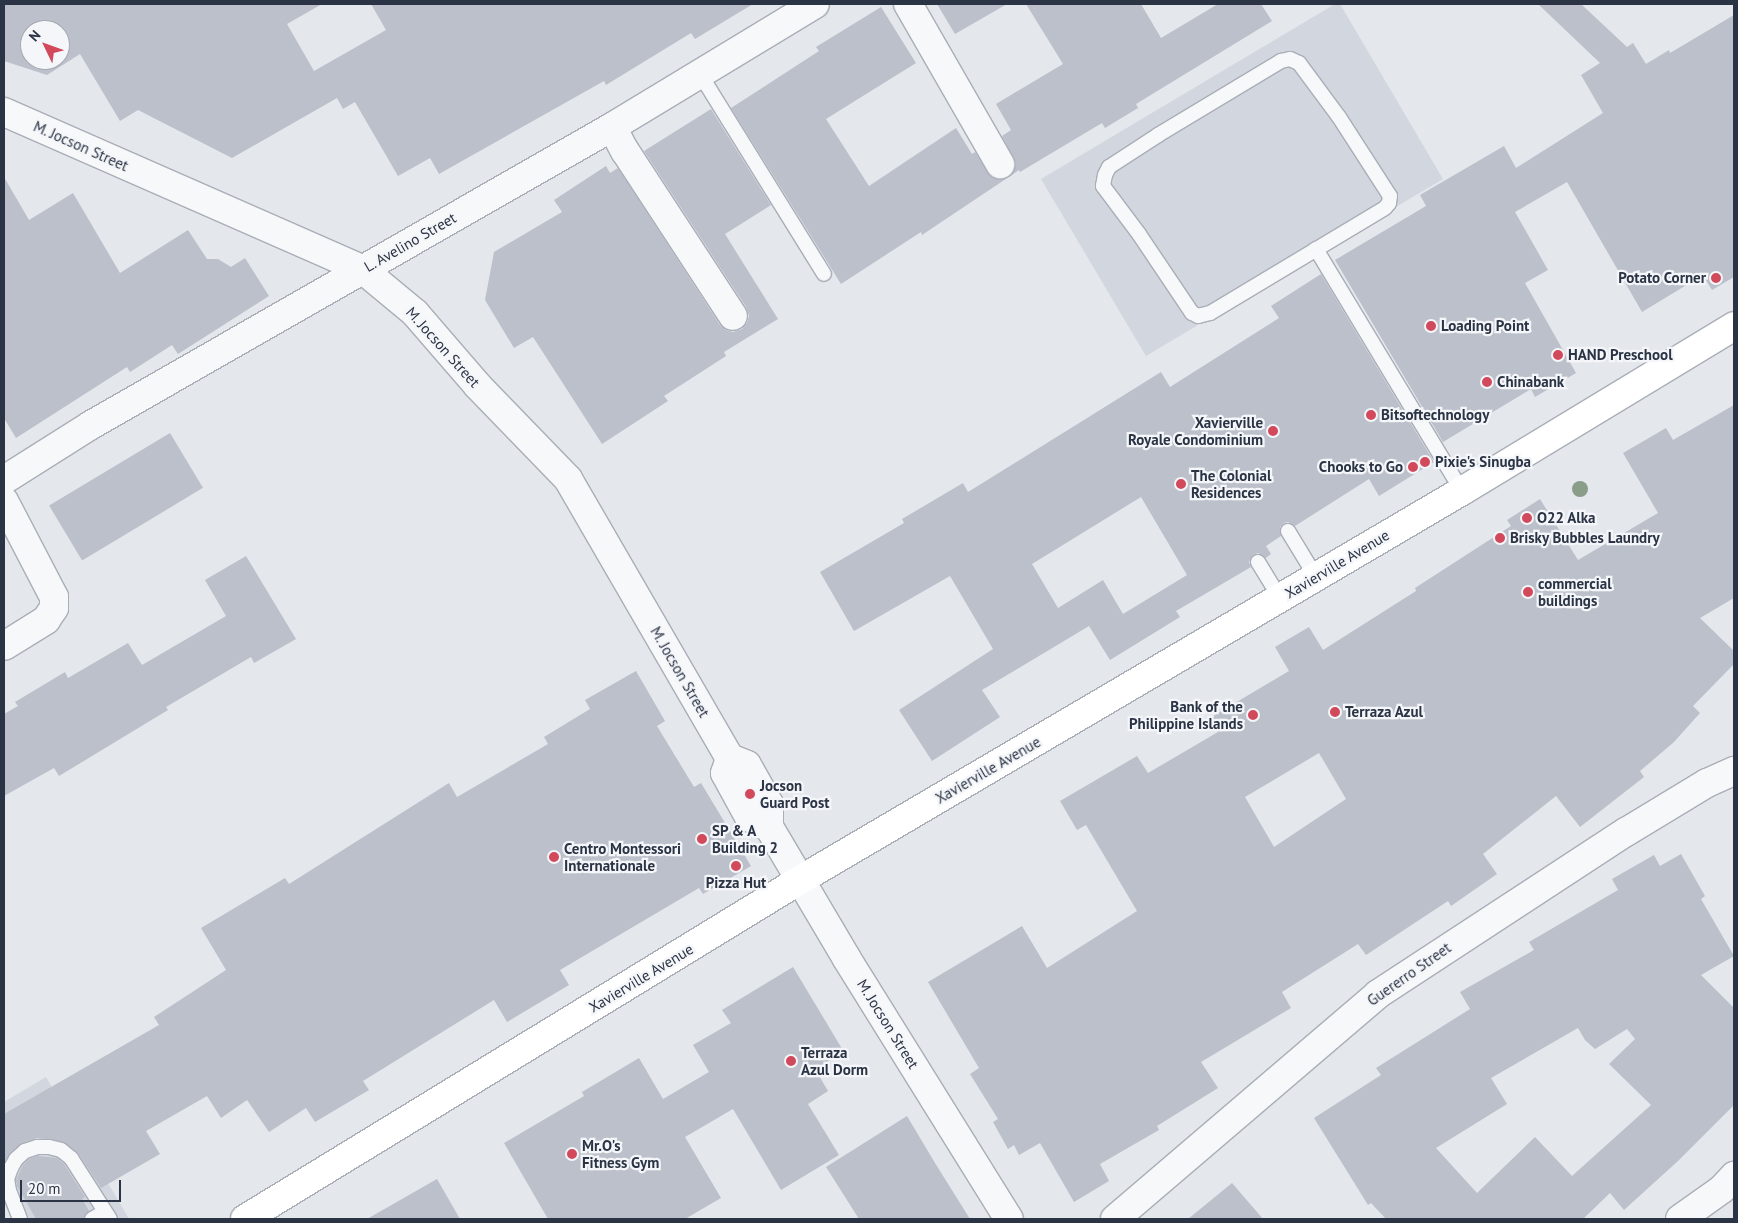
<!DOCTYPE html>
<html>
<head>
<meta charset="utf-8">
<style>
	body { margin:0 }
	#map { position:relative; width:1738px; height:1223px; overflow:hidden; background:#e4e7ec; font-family:"PT Sans",sans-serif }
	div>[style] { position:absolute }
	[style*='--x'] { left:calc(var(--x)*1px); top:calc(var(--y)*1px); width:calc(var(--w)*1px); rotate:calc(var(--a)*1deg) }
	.built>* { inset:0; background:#d2d6de }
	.building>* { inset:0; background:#bbc0ca; transform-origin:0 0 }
	.roads { filter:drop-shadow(1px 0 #a9aeb7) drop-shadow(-1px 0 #a9aeb7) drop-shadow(0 1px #a9aeb7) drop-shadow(0 -1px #a9aeb7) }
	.lane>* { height:14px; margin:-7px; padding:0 7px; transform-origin:7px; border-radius:7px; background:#f7f8fa }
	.street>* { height:28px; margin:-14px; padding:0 14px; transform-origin:14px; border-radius:14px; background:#f7f8fa }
	.secondary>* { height:28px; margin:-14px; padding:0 14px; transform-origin:14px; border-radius:14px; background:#fff }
	.trees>* { width:16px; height:16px; margin:-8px; border-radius:50%; background:#899d89 }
	.dots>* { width:14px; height:14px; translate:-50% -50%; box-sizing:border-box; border:2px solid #f4f6f9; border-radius:50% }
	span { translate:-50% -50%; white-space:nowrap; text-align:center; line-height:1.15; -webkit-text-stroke:4.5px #f4f6f9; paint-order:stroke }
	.street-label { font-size:15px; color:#2b3445 }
	.poi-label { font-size:15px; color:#2b3445; font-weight:700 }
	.right { translate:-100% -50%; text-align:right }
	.left { translate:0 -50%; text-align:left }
	.frame { position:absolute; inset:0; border:5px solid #2b3445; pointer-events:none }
	.north { position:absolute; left:20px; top:20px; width:50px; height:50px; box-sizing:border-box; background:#f4f6f9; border:1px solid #a4a8b1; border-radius:50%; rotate:312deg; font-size:14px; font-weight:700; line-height:20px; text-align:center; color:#2b3445 }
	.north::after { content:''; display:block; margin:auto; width:18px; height:22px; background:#d1495b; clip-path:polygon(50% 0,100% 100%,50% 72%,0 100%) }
	.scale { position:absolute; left:20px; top:1180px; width:101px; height:22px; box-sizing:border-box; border:2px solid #2b3445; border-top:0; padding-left:6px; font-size:15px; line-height:18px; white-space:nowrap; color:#2b3445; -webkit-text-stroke:4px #f4f6f9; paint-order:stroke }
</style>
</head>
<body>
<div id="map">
	<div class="built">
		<div style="clip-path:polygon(1335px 4px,1340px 4px,1443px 179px,1146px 356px,1041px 179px)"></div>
		<div style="clip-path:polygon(46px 1077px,129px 1219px,13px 1219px,4px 1204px,4px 1102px)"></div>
	</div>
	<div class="building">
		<div style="clip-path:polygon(evenodd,4px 4px,322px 4px,287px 24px,314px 71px,386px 30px,371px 4px,753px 4px,695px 39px,691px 33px,606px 85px,604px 81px,439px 174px,430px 158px,398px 176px,355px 102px,343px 109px,337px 98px,232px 158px,138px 110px,120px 121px,80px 54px,47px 75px,4px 61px,4px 4px,30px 30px,60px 30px,60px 60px,30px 60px,30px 30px)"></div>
		<div style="clip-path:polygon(937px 4px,1007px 4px,955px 34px)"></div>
		<div style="clip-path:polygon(1026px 4px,1141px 4px,1161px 38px,1218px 4px,1261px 4px,1272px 21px,1136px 104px,1138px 108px,1105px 128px,1102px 123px,1020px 172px,1019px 170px,922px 235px,921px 232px,841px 284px,731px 108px,819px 51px,816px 47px,881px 7px,916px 63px,826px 119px,869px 186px,956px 128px,972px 154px,975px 152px,992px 177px,999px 180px,1007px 178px,1013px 172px,1016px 164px,1002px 136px,1011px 130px,996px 104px,1063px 64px)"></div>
		<div style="clip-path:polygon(1538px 4px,1581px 4px,1627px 47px,1633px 43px,1646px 64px,1669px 50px,1670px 53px,1734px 15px,1734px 277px,1712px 290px,1703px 275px,1642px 312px,1567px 182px,1515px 212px,1548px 270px,1525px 283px,1576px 373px,1535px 397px,1531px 389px,1443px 442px,1335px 260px,1426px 206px,1420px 195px,1504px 146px,1516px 168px,1603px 113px,1581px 75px,1600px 63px)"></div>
		<div style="clip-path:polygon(711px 109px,771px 205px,725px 234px,778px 319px,724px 352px,726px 356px,664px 396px,668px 401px,602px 444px,533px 337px,514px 348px,485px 300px,494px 252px,562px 212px,554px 200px,606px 166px,610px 173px,618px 168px,720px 325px,726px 330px,733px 332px,742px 329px,747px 323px,749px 316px,746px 307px,644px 151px)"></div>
		<div style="clip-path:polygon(4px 177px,29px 220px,73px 193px,120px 273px,188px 230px,207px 259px,218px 259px,231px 267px,245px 258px,269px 296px,178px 354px,172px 345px,130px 372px,127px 367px,16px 438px,4px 418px)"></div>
		<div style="clip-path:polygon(evenodd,1321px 274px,1434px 462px,1379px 496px,1369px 479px,1295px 526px,1288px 522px,1284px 523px,1280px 527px,1281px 536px,1266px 546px,1271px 554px,1266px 558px,1258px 553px,1253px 555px,1249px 562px,1251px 567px,1176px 611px,1180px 617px,1110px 660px,1089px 626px,982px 690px,1000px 717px,932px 761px,899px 710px,993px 649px,950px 576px,854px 631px,820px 572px,904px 523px,902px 519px,963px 483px,968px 492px,1161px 372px,1170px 387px,1279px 318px,1271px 306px,1321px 274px,1141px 497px,1187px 575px,1123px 614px,1103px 580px,1058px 608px,1032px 564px,1141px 497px)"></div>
		<div style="clip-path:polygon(evenodd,1734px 405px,1734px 598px,1700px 618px,1734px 651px,1734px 664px,1693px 706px,1700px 713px,1674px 742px,1640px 771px,1644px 777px,1580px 827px,1556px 796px,1483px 854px,1497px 874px,1451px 906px,1448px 901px,1366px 955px,1358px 944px,1282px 992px,1291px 1008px,1201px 1062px,1218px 1088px,1157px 1126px,1159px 1130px,1100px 1164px,1109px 1181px,1074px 1202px,1040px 1143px,1019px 1155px,1014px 1145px,1008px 1149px,993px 1122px,998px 1119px,970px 1074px,979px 1068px,928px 982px,1022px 926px,1047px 968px,1137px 911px,1086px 825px,1077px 830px,1060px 801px,1137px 756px,1148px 773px,1218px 732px,1210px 718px,1289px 671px,1275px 647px,1309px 627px,1323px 650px,1416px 591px,1415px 588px,1511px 526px,1507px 520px,1540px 499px,1578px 560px,1658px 513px,1623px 453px,1666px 428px,1673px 440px,1734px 405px,1319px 753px,1346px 799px,1274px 847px,1245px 797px,1319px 753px)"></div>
		<div style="left:170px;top:433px;width:64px;height:141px;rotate:59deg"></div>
		<div style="clip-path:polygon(246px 556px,296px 639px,254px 663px,251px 657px,166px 707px,168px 710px,59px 776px,54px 768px,4px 796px,4px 714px,18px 706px,15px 702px,65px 672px,68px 678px,128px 643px,142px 665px,226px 616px,205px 580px)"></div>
		<div style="clip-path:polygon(636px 671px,665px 721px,657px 726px,694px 787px,701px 783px,751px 866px,703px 894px,699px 888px,560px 970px,569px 985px,507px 1022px,494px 1000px,363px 1081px,369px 1090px,315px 1122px,306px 1108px,269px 1132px,247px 1100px,221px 1118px,207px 1096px,146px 1131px,160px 1154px,101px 1188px,78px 1153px,63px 1142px,37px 1138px,22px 1143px,10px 1153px,4px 1163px,4px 1114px,159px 1025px,154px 1017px,226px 970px,201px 928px,285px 878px,289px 884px,449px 783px,457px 797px,548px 744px,544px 737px,590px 709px,585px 700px)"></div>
		<div style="clip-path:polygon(evenodd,1681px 854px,1705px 896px,1701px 899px,1734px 956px,1701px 975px,1734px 1008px,1734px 1105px,1678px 1161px,1624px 1210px,1610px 1193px,1583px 1219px,1386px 1219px,1371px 1203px,1368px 1205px,1314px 1118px,1381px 1075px,1376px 1068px,1470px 1009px,1460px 992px,1534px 950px,1529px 942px,1618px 890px,1612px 879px,1654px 855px,1660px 866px,1681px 854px,1578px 1028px,1585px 1040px,1595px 1049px,1627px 1029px,1635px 1039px,1609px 1064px,1651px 1105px,1572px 1176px,1535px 1137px,1477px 1193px,1436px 1148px,1507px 1104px,1491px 1078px,1578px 1028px)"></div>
		<div style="clip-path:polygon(793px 967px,844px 1052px,815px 1069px,828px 1091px,808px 1104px,839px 1155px,781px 1190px,733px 1109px,685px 1137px,721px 1198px,685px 1219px,548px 1219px,504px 1143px,584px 1096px,582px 1092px,639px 1058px,663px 1099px,709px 1072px,693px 1045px,731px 1023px,722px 1010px)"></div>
		<div style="clip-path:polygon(907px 1116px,935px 1163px,970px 1219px,859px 1219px,826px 1167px)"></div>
		<div style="clip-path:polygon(38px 1156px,57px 1158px,64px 1164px,85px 1197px,82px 1199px,89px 1211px,83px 1219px,36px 1219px,17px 1186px,16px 1180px,23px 1165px,29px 1159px)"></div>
		<div style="clip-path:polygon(437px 1179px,460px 1219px,367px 1219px)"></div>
		<div style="clip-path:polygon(1232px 1183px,1263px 1219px,1188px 1219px)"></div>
	</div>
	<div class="roads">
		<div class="lane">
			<div style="--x:1290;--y:59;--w:10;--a:24"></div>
			<div style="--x:1299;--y:63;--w:67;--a:53.5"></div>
			<div style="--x:1339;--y:117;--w:94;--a:57.2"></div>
			<div style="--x:1390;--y:196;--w:7;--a:98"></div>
			<div style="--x:1389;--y:203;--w:6;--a:129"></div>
			<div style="--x:1385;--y:208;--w:204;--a:149"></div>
			<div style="--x:1210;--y:313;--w:12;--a:166"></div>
			<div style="--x:1198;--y:316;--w:7;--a:-153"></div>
			<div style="--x:1192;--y:313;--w:95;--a:-123.9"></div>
			<div style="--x:1139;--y:234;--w:60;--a:-126.9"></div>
			<div style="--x:1103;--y:186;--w:11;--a:-80"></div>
			<div style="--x:1105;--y:175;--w:9;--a:-63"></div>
			<div style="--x:1109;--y:167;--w:59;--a:-33.1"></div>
			<div style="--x:1158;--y:135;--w:144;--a:-31"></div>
			<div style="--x:1281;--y:61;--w:9;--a:-13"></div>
			<div style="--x:700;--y:74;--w:235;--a:58.2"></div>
			<div style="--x:1316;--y:249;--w:283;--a:58.9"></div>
			<div style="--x:1288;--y:531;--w:54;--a:58.7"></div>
			<div style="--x:1258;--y:562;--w:42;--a:58.6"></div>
			<div style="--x:20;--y:1219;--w:30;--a:-111"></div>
			<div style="--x:9;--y:1191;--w:12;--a:-99"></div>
			<div style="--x:7;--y:1179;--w:12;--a:-70"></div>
			<div style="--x:11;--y:1168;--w:10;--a:-61"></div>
			<div style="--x:16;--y:1159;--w:12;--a:-42"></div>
			<div style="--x:25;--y:1151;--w:13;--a:-18"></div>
			<div style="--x:37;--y:1147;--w:12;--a:0"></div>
			<div style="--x:49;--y:1147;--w:12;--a:14"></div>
			<div style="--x:61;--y:1150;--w:13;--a:39"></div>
			<div style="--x:71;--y:1158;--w:72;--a:57.4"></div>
			<div style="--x:92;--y:1219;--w:14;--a:-30"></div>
		</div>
		<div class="street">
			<div style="--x:908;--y:4;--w:185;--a:60.1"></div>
			<div style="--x:4;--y:112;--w:391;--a:23.7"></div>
			<div style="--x:362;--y:269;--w:69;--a:39.7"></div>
			<div style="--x:415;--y:313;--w:96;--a:49.2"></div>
			<div style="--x:478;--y:386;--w:129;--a:45.9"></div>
			<div style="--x:568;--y:479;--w:323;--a:59.9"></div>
			<div style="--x:730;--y:758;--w:18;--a:22"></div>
			<div style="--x:747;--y:765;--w:45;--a:60.6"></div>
			<div style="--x:769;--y:804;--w:23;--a:90"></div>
			<div style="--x:769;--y:827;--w:153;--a:59.4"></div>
			<div style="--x:847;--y:959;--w:306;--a:58.1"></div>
			<div style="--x:612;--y:127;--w:27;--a:62"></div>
			<div style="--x:625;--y:151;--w:197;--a:56.8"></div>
			<div style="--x:4;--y:480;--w:103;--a:-32.3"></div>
			<div style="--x:91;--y:425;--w:600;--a:-29.77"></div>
			<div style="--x:612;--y:127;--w:237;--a:-31.2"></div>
			<div style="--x:4;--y:501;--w:108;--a:62.5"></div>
			<div style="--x:54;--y:597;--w:11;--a:90"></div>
			<div style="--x:54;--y:608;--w:14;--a:124"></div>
			<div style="--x:46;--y:620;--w:49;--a:148.2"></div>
			<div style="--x:730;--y:758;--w:16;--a:108"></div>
			<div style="--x:725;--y:773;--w:50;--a:61.4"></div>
			<div style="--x:749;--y:817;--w:22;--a:27"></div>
			<div style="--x:1115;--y:1219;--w:346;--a:-40.5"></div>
			<div style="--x:1378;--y:994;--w:296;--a:-33.2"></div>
			<div style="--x:1626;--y:832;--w:95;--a:-31.2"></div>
			<div style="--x:1707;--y:783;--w:30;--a:-24"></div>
			<div style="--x:1680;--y:1219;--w:52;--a:-35.5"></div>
			<div style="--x:1722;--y:1189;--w:18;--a:-47"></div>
		</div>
		<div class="secondary">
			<div style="--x:245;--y:1219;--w:650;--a:-31.42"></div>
			<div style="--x:800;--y:880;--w:768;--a:-30.44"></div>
			<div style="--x:1462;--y:491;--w:318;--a:-31.2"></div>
		</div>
	</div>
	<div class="trees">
		<div style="left:1580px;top:489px"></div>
	</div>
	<div class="dots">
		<div style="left:1716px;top:278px;background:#d1495b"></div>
		<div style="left:1431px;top:326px;background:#d1495b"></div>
		<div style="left:1558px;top:355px;background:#d1495b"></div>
		<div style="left:1487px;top:382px;background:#d1495b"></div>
		<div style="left:1371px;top:415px;background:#d1495b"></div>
		<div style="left:1273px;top:431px;background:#d1495b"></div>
		<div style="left:1425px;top:462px;background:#d1495b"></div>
		<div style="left:1413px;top:467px;background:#d1495b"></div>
		<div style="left:1181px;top:484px;background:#d1495b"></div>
		<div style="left:1527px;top:518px;background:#d1495b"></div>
		<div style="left:1500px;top:538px;background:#d1495b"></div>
		<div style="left:1528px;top:592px;background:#d1495b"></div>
		<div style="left:1335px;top:712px;background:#d1495b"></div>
		<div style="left:1253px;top:715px;background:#d1495b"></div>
		<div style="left:750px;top:794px;background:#d1495b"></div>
		<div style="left:702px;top:839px;background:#d1495b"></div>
		<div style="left:554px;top:857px;background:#d1495b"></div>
		<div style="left:736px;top:866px;background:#d1495b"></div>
		<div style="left:791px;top:1061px;background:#d1495b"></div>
		<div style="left:572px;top:1154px;background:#d1495b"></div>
	</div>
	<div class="street-label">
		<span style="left:81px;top:146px;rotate:24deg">M. Jocson Street</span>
		<span style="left:410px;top:242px;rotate:-30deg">L. Avelino Street</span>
		<span style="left:443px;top:347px;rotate:48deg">M. Jocson Street</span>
		<span style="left:1337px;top:564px;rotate:-31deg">Xavierville Avenue</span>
		<span style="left:680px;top:672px;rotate:60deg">M. Jocson Street</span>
		<span style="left:988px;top:770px;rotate:-30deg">Xavierville Avenue</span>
		<span style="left:1409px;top:974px;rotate:-35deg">Guererro Street</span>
		<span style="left:641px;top:978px;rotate:-31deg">Xavierville Avenue</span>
		<span style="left:888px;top:1024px;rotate:58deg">M. Jocson Street</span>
	</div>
	<div class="poi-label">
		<span class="right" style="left:1706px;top:278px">Potato Corner</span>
		<span class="left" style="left:1441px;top:326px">Loading Point</span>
		<span class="left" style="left:1568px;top:355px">HAND Preschool</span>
		<span class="left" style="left:1497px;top:382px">Chinabank</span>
		<span class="left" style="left:1381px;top:415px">Bitsoftechnology</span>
		<span class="right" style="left:1263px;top:431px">Xavierville<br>Royale Condominium</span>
		<span class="left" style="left:1435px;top:462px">Pixie's Sinugba</span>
		<span class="right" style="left:1403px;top:467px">Chooks to Go</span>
		<span class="left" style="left:1191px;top:484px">The Colonial<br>Residences</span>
		<span class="left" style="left:1537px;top:518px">O22 Alka</span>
		<span class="left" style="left:1510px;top:538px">Brisky Bubbles Laundry</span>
		<span class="left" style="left:1538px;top:592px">commercial<br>buildings</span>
		<span class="right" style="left:1243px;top:715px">Bank of the<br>Philippine Islands</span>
		<span class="left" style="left:1345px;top:712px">Terraza Azul</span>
		<span class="left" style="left:760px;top:794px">Jocson<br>Guard Post</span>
		<span class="left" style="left:712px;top:839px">SP &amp; A<br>Building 2</span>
		<span class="left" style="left:564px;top:857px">Centro Montessori<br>Internationale</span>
		<span style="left:736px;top:883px">Pizza Hut</span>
		<span class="left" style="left:801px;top:1061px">Terraza<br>Azul Dorm</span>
		<span class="left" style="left:582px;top:1154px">Mr.O's<br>Fitness Gym</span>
	</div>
	<div class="frame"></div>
	<div class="north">N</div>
	<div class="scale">20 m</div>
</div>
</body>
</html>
